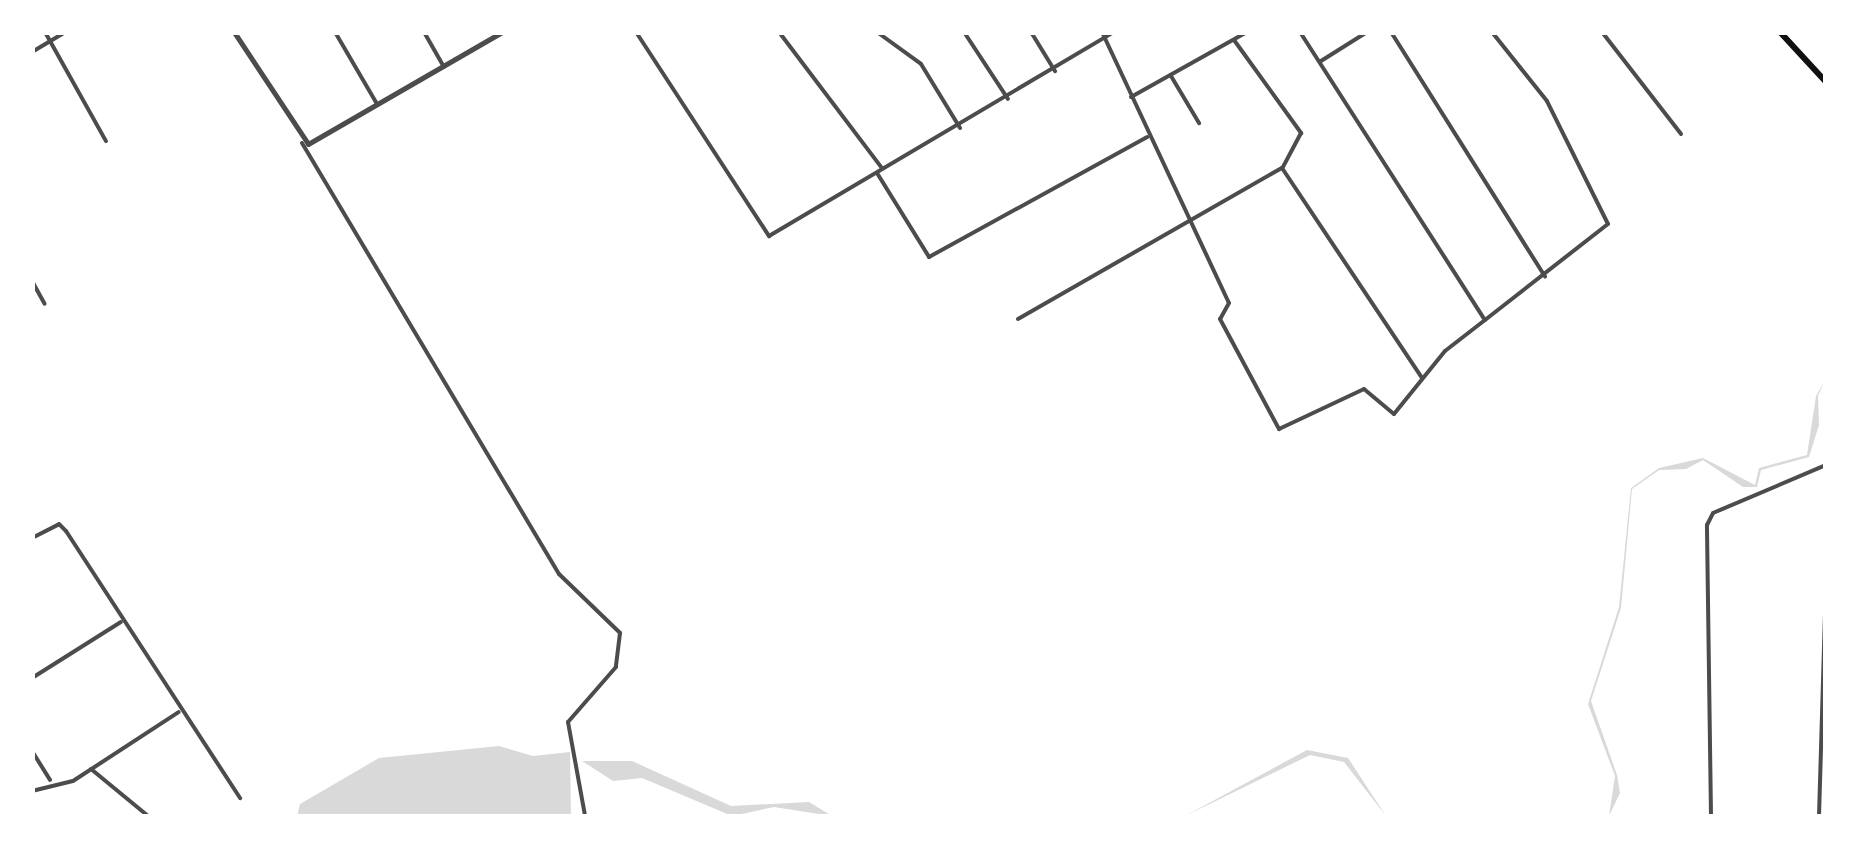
<!DOCTYPE html>
<html>
<head>
<meta charset="utf-8">
<style>
	body { margin:0 }
	#map { position:relative; width:1858px; height:849px; overflow:hidden; background:#fff; font-family:"Alegreya Sans",sans-serif }
	div>[style] { position:absolute }
	[style*='--x'] { left:calc(var(--x)*1px); top:calc(var(--y)*1px); width:calc(var(--w)*1px); rotate:calc(var(--a)*1deg) }
	.water>* { inset:0; background:#d9d9d9 }
	.minor>* { height:4px; margin:-2px; padding:0 2px; transform-origin:2px; border-radius:2px; background:#4c4c4c }
	.tertiary>* { height:5px; margin:-2.5px; padding:0 2.5px; transform-origin:2.5px; border-radius:2.5px; background:#4c4c4c }
	.primary>* { height:6px; margin:-3px; padding:0 3px; transform-origin:3px; border-radius:3px; background:#111 }
	span { translate:-50% -50%; white-space:nowrap; text-align:center; line-height:1.15; -webkit-text-stroke:9px #fff; paint-order:stroke }
	.frame { position:absolute; inset:0; border:35px solid #fff; pointer-events:none }
</style>
</head>
<body>
<div id="map">
	<div class="water">
		<div style="clip-path:polygon(1825px 381px,1818px 396px,1819px 425px,1809px 457px,1761px 470px,1757px 487px,1743px 487px,1703px 460px,1686px 469px,1659px 470px,1632px 489px,1621px 608px,1591px 701px,1617px 775px,1620px 793px,1609px 816px,1615px 776px,1588px 704px,1619px 607px,1631px 488px,1659px 468px,1703px 458px,1755px 485px,1759px 468px,1807px 455px,1816px 396px)"></div>
		<div style="clip-path:polygon(499px 746px,533px 756px,570px 752px,571px 816px,297px 816px,300px 804px,379px 758px)"></div>
		<div style="clip-path:polygon(1307px 750px,1348px 758px,1386px 816px,1344px 762px,1310px 755px,1185px 816px)"></div>
		<div style="clip-path:polygon(582px 761px,632px 761px,731px 806px,809px 802px,832px 816px,774px 807px,732px 816px,642px 778px,613px 781px)"></div>
	</div>
	<div class="minor">
		<div style="--x:45;--y:32;--w:125;--a:60.8"></div>
		<div style="--x:335;--y:32;--w:83;--a:59.7"></div>
		<div style="--x:424;--y:32;--w:40;--a:60.3"></div>
		<div style="--x:636;--y:32;--w:244;--a:56.9"></div>
		<div style="--x:769;--y:236;--w:401;--a:-30.6"></div>
		<div style="--x:779;--y:32;--w:171;--a:52.9"></div>
		<div style="--x:877;--y:32;--w:54;--a:36"></div>
		<div style="--x:921;--y:64;--w:75;--a:58.6"></div>
		<div style="--x:964;--y:32;--w:80;--a:56.7"></div>
		<div style="--x:1031;--y:32;--w:46;--a:58.4"></div>
		<div style="--x:1102;--y:32;--w:299;--a:64.9"></div>
		<div style="--x:1229;--y:303;--w:18;--a:119"></div>
		<div style="--x:1220;--y:319;--w:125;--a:61.8"></div>
		<div style="--x:1279;--y:429;--w:94;--a:-25.2"></div>
		<div style="--x:1364;--y:389;--w:39;--a:40"></div>
		<div style="--x:1394;--y:414;--w:81;--a:-51"></div>
		<div style="--x:1445;--y:351;--w:51;--a:-37.8"></div>
		<div style="--x:1300;--y:32;--w:342;--a:57.3"></div>
		<div style="--x:1485;--y:320;--w:156;--a:-38"></div>
		<div style="--x:1608;--y:224;--w:137;--a:-116.4"></div>
		<div style="--x:1547;--y:101;--w:88;--a:-128.6"></div>
		<div style="--x:1391;--y:32;--w:289;--a:57.8"></div>
		<div style="--x:1602;--y:32;--w:129;--a:52.2"></div>
		<div style="--x:1234;--y:40;--w:115;--a:54.2"></div>
		<div style="--x:1301;--y:133;--w:40;--a:118"></div>
		<div style="--x:1282;--y:168;--w:252;--a:56.3"></div>
		<div style="--x:32;--y:52;--w:39;--a:-31"></div>
		<div style="--x:1321;--y:61;--w:54;--a:-32.2"></div>
		<div style="--x:1171;--y:76;--w:55;--a:59.2"></div>
		<div style="--x:1131;--y:97;--w:133;--a:-29.3"></div>
		<div style="--x:302;--y:143;--w:502;--a:59.19"></div>
		<div style="--x:559;--y:574;--w:85;--a:44"></div>
		<div style="--x:620;--y:633;--w:34;--a:97"></div>
		<div style="--x:616;--y:667;--w:73;--a:131.1"></div>
		<div style="--x:568;--y:722;--w:96;--a:79.7"></div>
		<div style="--x:877;--y:173;--w:99;--a:58.2"></div>
		<div style="--x:929;--y:257;--w:249;--a:-28.8"></div>
		<div style="--x:32;--y:281;--w:26;--a:61"></div>
		<div style="--x:1018;--y:319;--w:304;--a:-29.8"></div>
		<div style="--x:32;--y:538;--w:30;--a:-27"></div>
		<div style="--x:59;--y:524;--w:10;--a:45"></div>
		<div style="--x:66;--y:531;--w:319;--a:56.9"></div>
		<div style="--x:32;--y:678;--w:105;--a:-32.2"></div>
		<div style="--x:32;--y:751;--w:34;--a:58"></div>
		<div style="--x:91;--y:769;--w:74;--a:39.5"></div>
		<div style="--x:32;--y:791;--w:42;--a:-13.7"></div>
		<div style="--x:73;--y:781;--w:126;--a:-33.1"></div>
		<div style="--x:1711;--y:816;--w:291;--a:-90.8"></div>
		<div style="--x:1707;--y:525;--w:13;--a:-63"></div>
		<div style="--x:1713;--y:513;--w:123;--a:-23"></div>
		<div style="--x:1819;--y:816;--w:231;--a:-88.3"></div>
	</div>
	<div class="tertiary">
		<div style="--x:234;--y:32;--w:134;--a:56.5"></div>
		<div style="--x:308;--y:144;--w:224;--a:-30"></div>
	</div>
	<div class="primary">
		<div style="--x:1780;--y:32;--w:68;--a:47.4"></div>
	</div>
	<div class="frame"></div>
</div>
</body>
</html>
